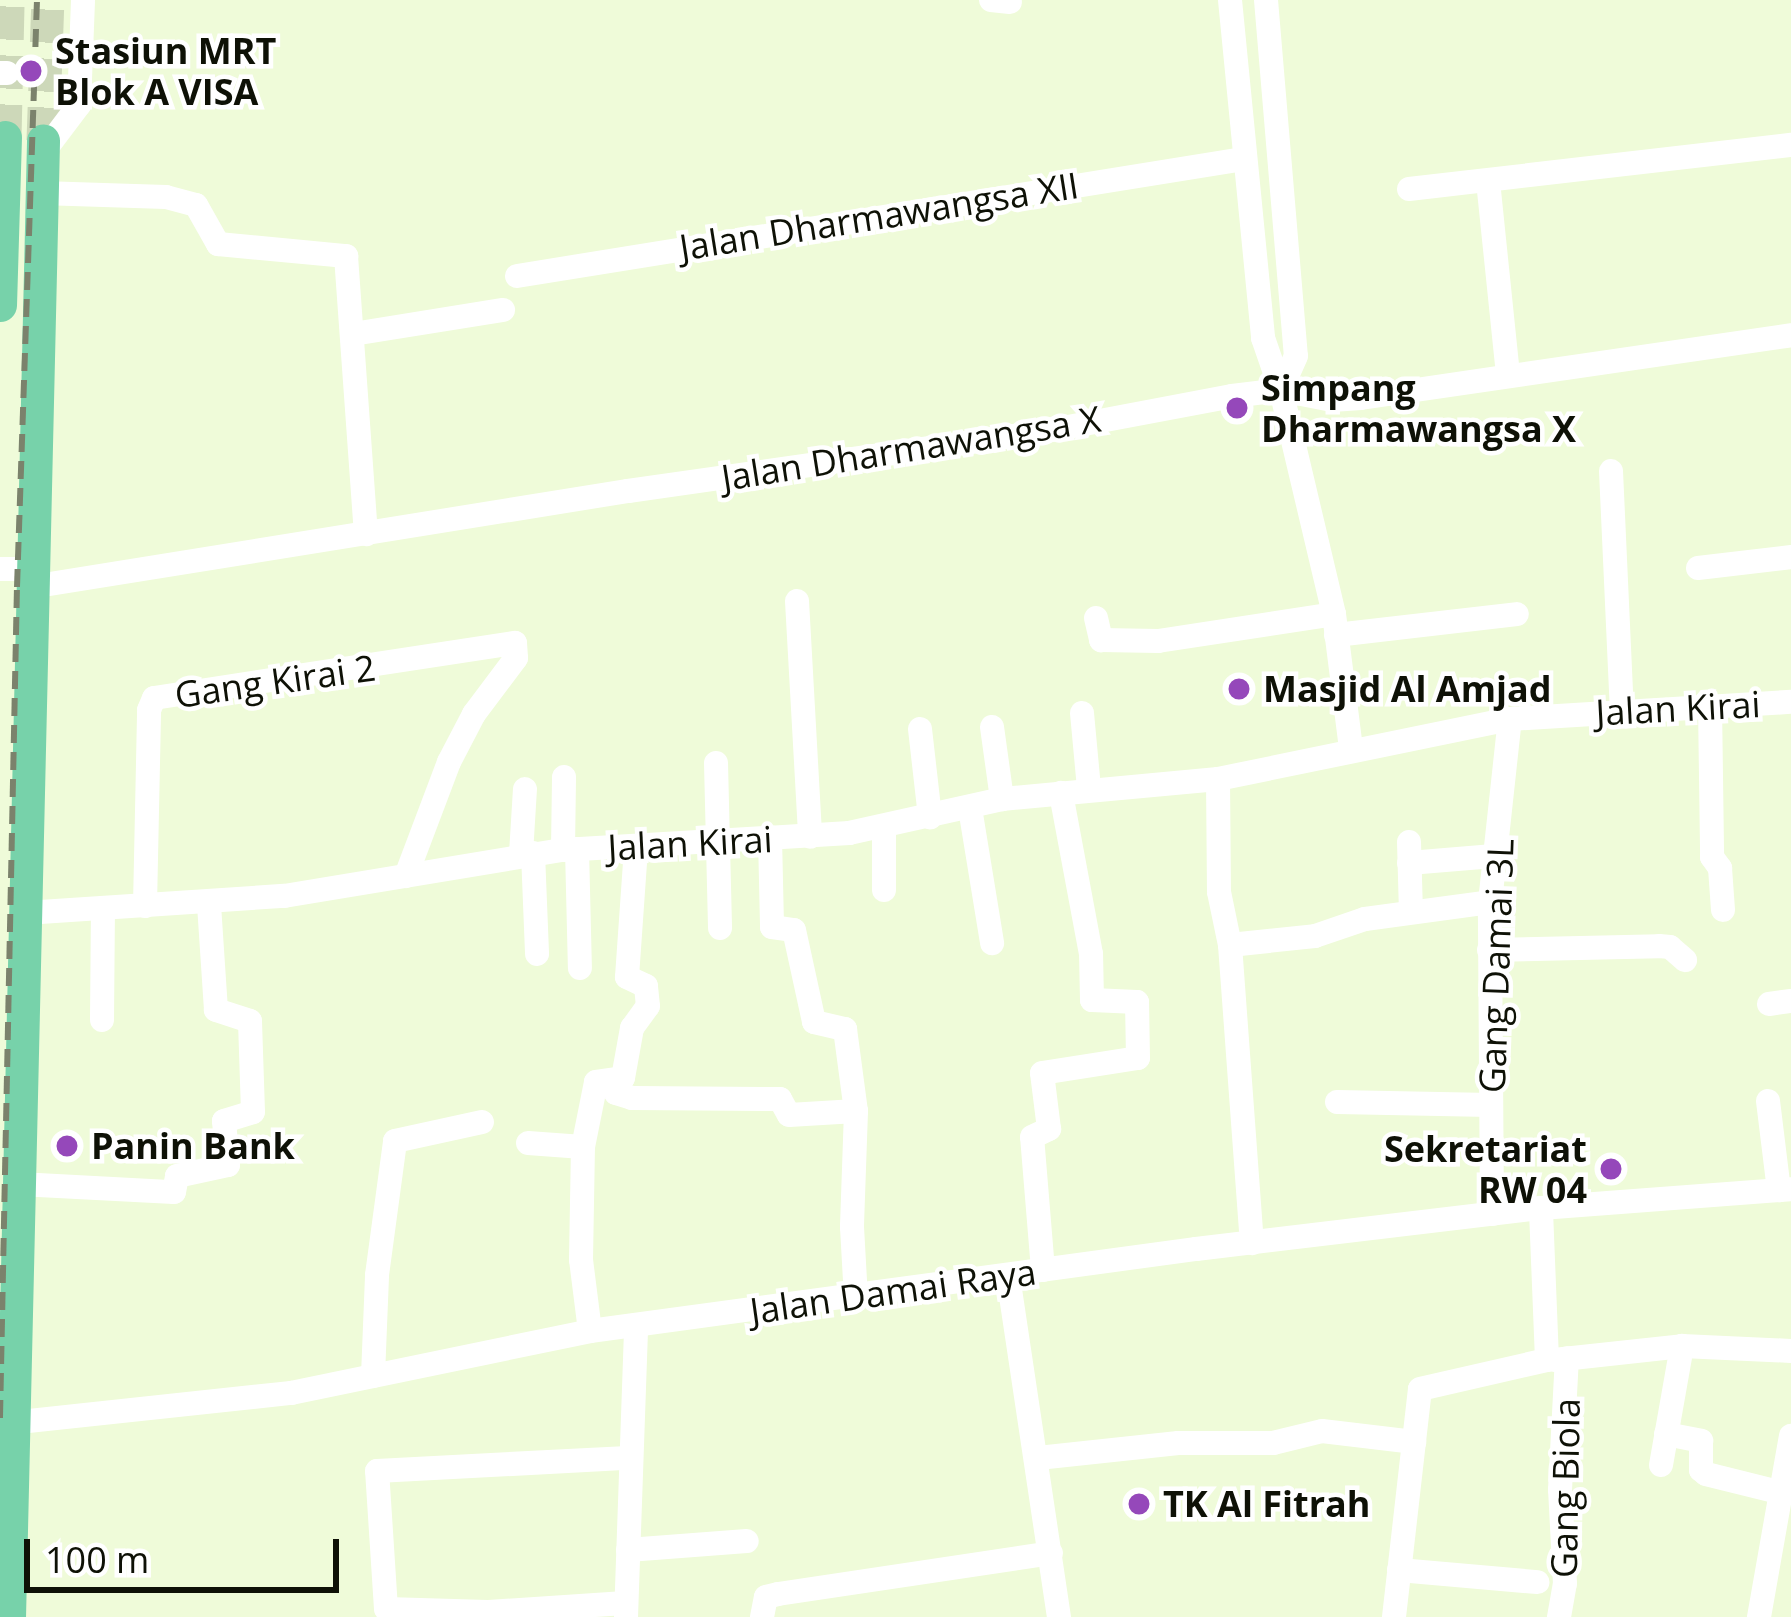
<!DOCTYPE html>
<html>
<head>
<meta charset="utf-8">
<style>
	body { margin:0 }
	#map { position:relative; width:1791px; height:1617px; overflow:hidden; background:#effbd9; font-family:"Open Sans",sans-serif }
	div>[style] { position:absolute }
	[style*='--x'] { left:calc(var(--x)*1px); top:calc(var(--y)*1px); width:calc(var(--w)*1px); rotate:calc(var(--a)*1deg) }
	.major-tunnel>* { height:33px; margin-top:-16.5px; transform-origin:0; background:repeating-linear-gradient(90deg,#cdd8b9 0 33px,transparent 0 49px) }
	.minor>* { height:24px; margin:-12px; padding:0 12px; transform-origin:12px; border-radius:12px; background:#fff }
	.major>* { height:33px; margin:-16.5px; padding:0 16.5px; transform-origin:16.5px; border-radius:16.5px; background:#77d2aa }
	.rail>* { height:6px; margin-top:-3px; transform-origin:0; background:repeating-linear-gradient(90deg,#7b826c 0 18px,transparent 0 27px) }
	.dots>* { width:33px; height:33px; translate:-50% -50%; box-sizing:border-box; border:6px solid #fff; border-radius:50% }
	span { translate:-50% -50%; white-space:nowrap; text-align:center; line-height:1.15; -webkit-text-stroke:9px #fff; paint-order:stroke }
	.poi-label { font-size:36px; color:#0e1106; font-weight:700 }
	.left { translate:0 -50%; text-align:left }
	.right { translate:-100% -50%; text-align:right }
	.street-label { font-size:36px; color:#0e1106 }
	.scale { position:absolute; left:24px; top:1539px; width:315px; height:54px; box-sizing:border-box; border:6px solid #0e1106; border-top:0; padding-left:15px; font-size:36px; line-height:42px; white-space:nowrap; color:#0e1106; -webkit-text-stroke:9px #fff; paint-order:stroke }
</style>
</head>
<body>
<div id="map">
	<div class="major-tunnel">
		<div style="--x:5;--y:137;--w:137;--a:-88.7"></div>
		<div style="--x:43;--y:140;--w:140;--a:-88"></div>
	</div>
	<div class="minor">
		<div style="--x:991;--y:0;--w:19;--a:6"></div>
		<div style="--x:1230;--y:0;--w:340;--a:84.4"></div>
		<div style="--x:1263;--y:338;--w:55;--a:70.9"></div>
		<div style="--x:1281;--y:390;--w:230;--a:76.7"></div>
		<div style="--x:1334;--y:614;--w:136;--a:82.8"></div>
		<div style="--x:1266;--y:0;--w:357;--a:85.2"></div>
		<div style="--x:1296;--y:356;--w:37;--a:114"></div>
		<div style="--x:0;--y:73;--w:7;--a:0"></div>
		<div style="--x:42;--y:154;--w:61;--a:-52.9"></div>
		<div style="--x:79;--y:105;--w:105;--a:-87.8"></div>
		<div style="--x:1488;--y:181;--w:196;--a:84.1"></div>
		<div style="--x:1409;--y:189;--w:385;--a:-6.6"></div>
		<div style="--x:41;--y:193;--w:125;--a:1.8"></div>
		<div style="--x:166;--y:197;--w:31;--a:15"></div>
		<div style="--x:196;--y:205;--w:45;--a:60.6"></div>
		<div style="--x:218;--y:244;--w:129;--a:5.4"></div>
		<div style="--x:346;--y:256;--w:279;--a:85.9"></div>
		<div style="--x:517;--y:276;--w:735;--a:-9.15"></div>
		<div style="--x:353;--y:334;--w:152;--a:-9.1"></div>
		<div style="--x:1611;--y:471;--w:239;--a:87.4"></div>
		<div style="--x:1698;--y:568;--w:94;--a:-6.7"></div>
		<div style="--x:0;--y:569;--w:31;--a:0"></div>
		<div style="--x:31;--y:587;--w:605;--a:-9.14"></div>
		<div style="--x:628;--y:491;--w:423;--a:-8.1"></div>
		<div style="--x:1047;--y:431;--w:188;--a:-10.7"></div>
		<div style="--x:1232;--y:396;--w:49;--a:-7"></div>
		<div style="--x:1281;--y:390;--w:52;--a:11.1"></div>
		<div style="--x:1332;--y:400;--w:29;--a:-4"></div>
		<div style="--x:1361;--y:398;--w:435;--a:-8.3"></div>
		<div style="--x:797;--y:601;--w:236;--a:86.8"></div>
		<div style="--x:1096;--y:618;--w:23;--a:77"></div>
		<div style="--x:1101;--y:640;--w:57;--a:1"></div>
		<div style="--x:1158;--y:641;--w:178;--a:-8.7"></div>
		<div style="--x:1336;--y:635;--w:182;--a:-6.6"></div>
		<div style="--x:1710;--y:705;--w:152;--a:89.2"></div>
		<div style="--x:1712;--y:857;--w:14;--a:54"></div>
		<div style="--x:1720;--y:868;--w:42;--a:85.9"></div>
		<div style="--x:1082;--y:713;--w:75;--a:84.7"></div>
		<div style="--x:992;--y:727;--w:73;--a:82.1"></div>
		<div style="--x:920;--y:729;--w:89;--a:83.5"></div>
		<div style="--x:716;--y:763;--w:165;--a:88.6"></div>
		<div style="--x:1218;--y:779;--w:113;--a:89.5"></div>
		<div style="--x:1219;--y:892;--w:54;--a:78.3"></div>
		<div style="--x:1230;--y:945;--w:299;--a:85.8"></div>
		<div style="--x:970;--y:808;--w:137;--a:80.7"></div>
		<div style="--x:884;--y:826;--w:64;--a:90"></div>
		<div style="--x:770;--y:837;--w:90;--a:88.7"></div>
		<div style="--x:772;--y:927;--w:22;--a:8"></div>
		<div style="--x:794;--y:930;--w:94;--a:77.7"></div>
		<div style="--x:814;--y:1022;--w:32;--a:13"></div>
		<div style="--x:845;--y:1029;--w:83;--a:82.4"></div>
		<div style="--x:856;--y:1111;--w:116;--a:92"></div>
		<div style="--x:852;--y:1227;--w:71;--a:86.8"></div>
		<div style="--x:1409;--y:842;--w:70;--a:88.4"></div>
		<div style="--x:577;--y:849;--w:119;--a:88.6"></div>
		<div style="--x:563;--y:850;--w:73;--a:-89.2"></div>
		<div style="--x:533;--y:853;--w:101;--a:87.7"></div>
		<div style="--x:521;--y:854;--w:65;--a:-86.5"></div>
		<div style="--x:1409;--y:863;--w:85;--a:-4.7"></div>
		<div style="--x:145;--y:906;--w:196;--a:-88.8"></div>
		<div style="--x:149;--y:710;--w:13;--a:-67"></div>
		<div style="--x:154;--y:698;--w:365;--a:-8.7"></div>
		<div style="--x:515;--y:643;--w:15;--a:86"></div>
		<div style="--x:516;--y:658;--w:70;--a:126.9"></div>
		<div style="--x:474;--y:714;--w:54;--a:117.5"></div>
		<div style="--x:449;--y:762;--w:122;--a:110.7"></div>
		<div style="--x:25;--y:913;--w:260;--a:-3.8"></div>
		<div style="--x:284;--y:896;--w:283;--a:-9.4"></div>
		<div style="--x:563;--y:850;--w:287;--a:-3.4"></div>
		<div style="--x:849;--y:833;--w:157;--a:-12.5"></div>
		<div style="--x:1002;--y:799;--w:217;--a:-5.3"></div>
		<div style="--x:1218;--y:779;--w:298;--a:-11.6"></div>
		<div style="--x:1510;--y:719;--w:282;--a:-3.5"></div>
		<div style="--x:1230;--y:945;--w:85;--a:-6"></div>
		<div style="--x:1315;--y:936;--w:53;--a:-18.8"></div>
		<div style="--x:1365;--y:919;--w:126;--a:-7.7"></div>
		<div style="--x:1489;--y:950;--w:170;--a:-1.3"></div>
		<div style="--x:1659;--y:946;--w:11;--a:5"></div>
		<div style="--x:1670;--y:947;--w:20;--a:41"></div>
		<div style="--x:1769;--y:1004;--w:22;--a:-8"></div>
		<div style="--x:102;--y:1020;--w:112;--a:-89.5"></div>
		<div style="--x:615;--y:1081;--w:12;--a:85"></div>
		<div style="--x:616;--y:1093;--w:17;--a:17"></div>
		<div style="--x:632;--y:1098;--w:148;--a:0.4"></div>
		<div style="--x:780;--y:1099;--w:18;--a:61"></div>
		<div style="--x:789;--y:1115;--w:67;--a:-3.4"></div>
		<div style="--x:1768;--y:1101;--w:90;--a:83"></div>
		<div style="--x:1337;--y:1102;--w:154;--a:1.1"></div>
		<div style="--x:528;--y:1143;--w:55;--a:4.2"></div>
		<div style="--x:19;--y:1184;--w:155;--a:3"></div>
		<div style="--x:174;--y:1192;--w:16;--a:-79"></div>
		<div style="--x:177;--y:1176;--w:52;--a:-12.2"></div>
		<div style="--x:228;--y:1165;--w:44;--a:-95.2"></div>
		<div style="--x:224;--y:1121;--w:30;--a:-17"></div>
		<div style="--x:253;--y:1112;--w:91;--a:-91.9"></div>
		<div style="--x:250;--y:1021;--w:36;--a:-162"></div>
		<div style="--x:216;--y:1010;--w:106;--a:-93.8"></div>
		<div style="--x:1492;--y:1214;--w:312;--a:-90.4"></div>
		<div style="--x:1490;--y:902;--w:184;--a:-83.8"></div>
		<div style="--x:1043;--y:1270;--w:133;--a:-94.7"></div>
		<div style="--x:1032;--y:1137;--w:19;--a:-25"></div>
		<div style="--x:1049;--y:1129;--w:56;--a:-97.1"></div>
		<div style="--x:1042;--y:1073;--w:97;--a:-8.9"></div>
		<div style="--x:1138;--y:1058;--w:56;--a:-91"></div>
		<div style="--x:1137;--y:1002;--w:45;--a:-177.5"></div>
		<div style="--x:1092;--y:1000;--w:46;--a:-91.2"></div>
		<div style="--x:1091;--y:954;--w:164;--a:-100.6"></div>
		<div style="--x:1008;--y:1276;--w:345;--a:81.5"></div>
		<div style="--x:590;--y:1331;--w:72;--a:-97.2"></div>
		<div style="--x:581;--y:1260;--w:113;--a:-89"></div>
		<div style="--x:583;--y:1147;--w:66;--a:-78.7"></div>
		<div style="--x:596;--y:1082;--w:27;--a:-8"></div>
		<div style="--x:623;--y:1078;--w:51;--a:-79.8"></div>
		<div style="--x:632;--y:1028;--w:27;--a:-54"></div>
		<div style="--x:648;--y:1006;--w:20;--a:-96"></div>
		<div style="--x:646;--y:986;--w:21;--a:-155"></div>
		<div style="--x:627;--y:977;--w:130;--a:-86"></div>
		<div style="--x:1554;--y:1360;--w:129;--a:-6.2"></div>
		<div style="--x:1682;--y:1346;--w:109;--a:2.6"></div>
		<div style="--x:373;--y:1376;--w:101;--a:-87.7"></div>
		<div style="--x:377;--y:1275;--w:135;--a:-82.3"></div>
		<div style="--x:395;--y:1141;--w:89;--a:-12.3"></div>
		<div style="--x:0;--y:1424;--w:293;--a:-6.1"></div>
		<div style="--x:291;--y:1393;--w:305;--a:-11.7"></div>
		<div style="--x:590;--y:1331;--w:612;--a:-7.71"></div>
		<div style="--x:1196;--y:1249;--w:347;--a:-6.8"></div>
		<div style="--x:1541;--y:1208;--w:251;--a:-4.3"></div>
		<div style="--x:1666;--y:1434;--w:36;--a:11"></div>
		<div style="--x:1701;--y:1441;--w:29;--a:90"></div>
		<div style="--x:1701;--y:1470;--w:6;--a:39"></div>
		<div style="--x:1706;--y:1474;--w:74;--a:14"></div>
		<div style="--x:1038;--y:1458;--w:141;--a:-6.1"></div>
		<div style="--x:1178;--y:1443;--w:95;--a:0"></div>
		<div style="--x:1273;--y:1443;--w:50;--a:-13.8"></div>
		<div style="--x:1322;--y:1431;--w:93;--a:6.8"></div>
		<div style="--x:1661;--y:1465;--w:121;--a:-80"></div>
		<div style="--x:628;--y:1550;--w:119;--a:-4.3"></div>
		<div style="--x:1399;--y:1570;--w:139;--a:5"></div>
		<div style="--x:625;--y:1603;--w:137;--a:176.2"></div>
		<div style="--x:488;--y:1612;--w:102;--a:-178.3"></div>
		<div style="--x:386;--y:1609;--w:138;--a:-93.7"></div>
		<div style="--x:377;--y:1471;--w:251;--a:-3"></div>
		<div style="--x:626;--y:1617;--w:292;--a:-88"></div>
		<div style="--x:762;--y:1617;--w:20;--a:-79"></div>
		<div style="--x:766;--y:1597;--w:12;--a:-14"></div>
		<div style="--x:778;--y:1594;--w:276;--a:-8.5"></div>
		<div style="--x:1394;--y:1617;--w:229;--a:-83.5"></div>
		<div style="--x:1420;--y:1389;--w:130;--a:-12.9"></div>
		<div style="--x:1547;--y:1360;--w:152;--a:-92.3"></div>
		<div style="--x:1559;--y:1617;--w:34;--a:-80"></div>
		<div style="--x:1565;--y:1584;--w:94;--a:-93"></div>
		<div style="--x:1560;--y:1490;--w:132;--a:-87"></div>
		<div style="--x:1759;--y:1617;--w:184;--a:-80"></div>
	</div>
	<div class="major">
		<div style="--x:0;--y:305;--w:168;--a:-88.3"></div>
		<div style="--x:9;--y:1617;--w:1477;--a:-88.68"></div>
	</div>
	<div class="rail">
		<div style="--x:0;--y:1418;--w:831;--a:-88.83"></div>
		<div style="--x:17;--y:587;--w:587;--a:-88.05"></div>
	</div>
	<div class="dots">
		<div style="left:31px;top:71px;background:#9548ba"></div>
		<div style="left:1237px;top:408px;background:#9548ba"></div>
		<div style="left:1239px;top:689px;background:#9548ba"></div>
		<div style="left:67px;top:1146px;background:#9548ba"></div>
		<div style="left:1611px;top:1169px;background:#9548ba"></div>
		<div style="left:1139px;top:1504px;background:#9548ba"></div>
	</div>
	<div class="poi-label">
		<span class="left" style="left:55px;top:71px">Stasiun MRT<br>Blok A VISA</span>
		<span class="left" style="left:1261px;top:408px">Simpang<br>Dharmawangsa X</span>
		<span class="left" style="left:1263px;top:689px">Masjid Al Amjad</span>
		<span class="left" style="left:91px;top:1146px">Panin Bank</span>
		<span class="right" style="left:1587px;top:1169px">Sekretariat<br>RW 04</span>
		<span class="left" style="left:1163px;top:1504px">TK Al Fitrah</span>
	</div>
	<div class="street-label">
		<span style="left:879px;top:216px;rotate:-9deg">Jalan Dharmawangsa XII</span>
		<span style="left:911px;top:448px;rotate:-9deg">Jalan Dharmawangsa X</span>
		<span style="left:275px;top:681px;rotate:-8deg">Gang Kirai 2</span>
		<span style="left:1678px;top:708px;rotate:-3deg">Jalan Kirai</span>
		<span style="left:690px;top:843px;rotate:-3deg">Jalan Kirai</span>
		<span style="left:1496px;top:966px;rotate:-88deg">Gang Damai 3L</span>
		<span style="left:893px;top:1291px;rotate:-8deg">Jalan Damai Raya</span>
		<span style="left:1565px;top:1488px;rotate:-89deg">Gang Biola</span>
	</div>
	<div class="scale">100 m</div>
</div>
</body>
</html>
